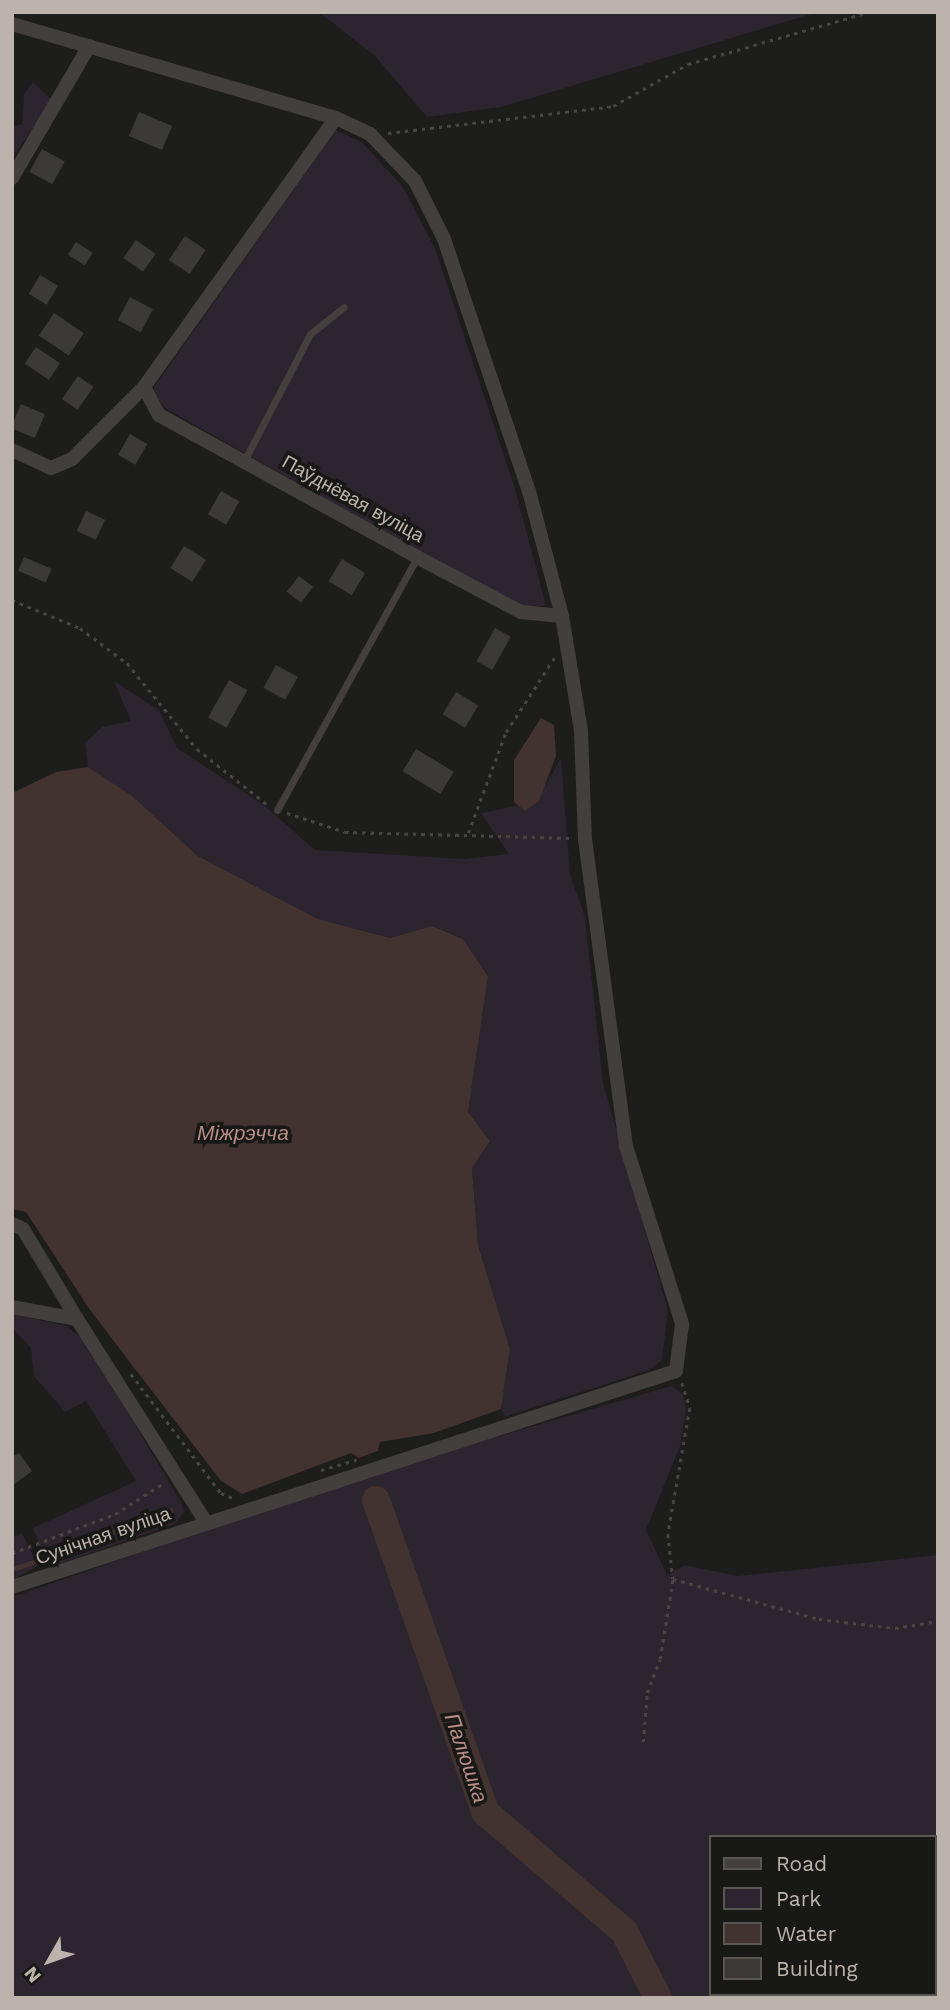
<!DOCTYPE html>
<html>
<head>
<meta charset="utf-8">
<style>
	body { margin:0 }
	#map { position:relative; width:950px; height:2010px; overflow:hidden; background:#1d1d1b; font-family:"Work Sans",sans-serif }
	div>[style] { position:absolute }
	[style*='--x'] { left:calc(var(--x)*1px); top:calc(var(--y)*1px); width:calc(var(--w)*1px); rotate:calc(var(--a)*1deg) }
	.green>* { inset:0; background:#2c242e }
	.water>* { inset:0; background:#423230 }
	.stream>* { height:4.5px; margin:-2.25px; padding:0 2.25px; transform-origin:2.25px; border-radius:2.25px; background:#423230 }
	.river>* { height:28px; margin:-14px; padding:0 14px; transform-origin:14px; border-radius:14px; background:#423230 }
	.building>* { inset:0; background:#3c3a38; transform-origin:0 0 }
	.path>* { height:2.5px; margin-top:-1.25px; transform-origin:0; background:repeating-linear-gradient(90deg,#494542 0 3.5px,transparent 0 8.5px) }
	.lane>* { height:7px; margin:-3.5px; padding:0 3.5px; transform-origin:3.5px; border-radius:3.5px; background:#423f3c }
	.street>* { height:14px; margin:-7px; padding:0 7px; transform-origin:7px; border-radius:7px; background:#423f3c }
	span { translate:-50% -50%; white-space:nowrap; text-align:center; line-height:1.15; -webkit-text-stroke:7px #181816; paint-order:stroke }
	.street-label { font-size:19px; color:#bdb3ad }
	.water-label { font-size:21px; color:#b78c85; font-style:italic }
	.frame { position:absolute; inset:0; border:14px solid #bdb3ad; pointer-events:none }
	.legend { position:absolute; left:709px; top:1835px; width:228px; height:161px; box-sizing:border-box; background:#181816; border:2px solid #5a5652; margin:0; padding:9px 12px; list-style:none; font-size:21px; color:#bdb3ad }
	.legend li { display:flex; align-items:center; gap:14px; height:35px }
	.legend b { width:35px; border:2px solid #5a5652 }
	.north { position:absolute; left:14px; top:1926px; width:70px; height:70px; -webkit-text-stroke:5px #181816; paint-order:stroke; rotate:230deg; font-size:19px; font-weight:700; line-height:28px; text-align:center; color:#bdb3ad }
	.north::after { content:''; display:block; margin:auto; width:24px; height:32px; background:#bdb3ad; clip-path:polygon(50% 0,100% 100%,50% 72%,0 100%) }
</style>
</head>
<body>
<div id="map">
	<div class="green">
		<div style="clip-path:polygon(319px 12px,818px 12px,501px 107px,427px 117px,375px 56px)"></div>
		<div style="clip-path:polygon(33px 82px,53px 101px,12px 158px,12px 127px,22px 124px,24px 94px)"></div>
		<div style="clip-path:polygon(336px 130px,362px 142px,403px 187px,435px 248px,516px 492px,546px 606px,522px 606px,420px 552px,165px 408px,156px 397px,154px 387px)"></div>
		<div style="clip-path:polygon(114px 681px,159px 710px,177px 748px,265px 806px,315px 850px,464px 859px,509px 854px,481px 813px,536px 802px,561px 758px,570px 874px,585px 917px,603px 1083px,668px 1311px,662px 1360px,649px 1370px,505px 1417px,501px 1409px,510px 1349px,478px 1245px,472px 1168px,490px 1141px,468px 1112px,488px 975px,462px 938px,432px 926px,390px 938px,318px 919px,198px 856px,131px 795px,88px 767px,85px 743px,102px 727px,131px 721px)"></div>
		<div style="clip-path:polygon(12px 1314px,67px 1326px,86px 1342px,181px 1502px,184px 1511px,175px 1524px,53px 1566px,47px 1562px,33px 1528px,136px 1481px,86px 1401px,65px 1412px,34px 1376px,31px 1348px,12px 1328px)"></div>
		<div style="clip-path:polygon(evenodd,671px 1386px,683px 1394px,686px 1410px,680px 1446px,646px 1530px,667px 1575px,685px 1565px,737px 1576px,938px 1555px,938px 1998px,12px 1998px,12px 1597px,379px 1471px,671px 1386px,380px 1486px,406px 1554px,385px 1561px,366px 1491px,380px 1486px,671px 1386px,710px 1837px,934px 1837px,934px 1994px,710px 1994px,710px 1837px)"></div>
		<div style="clip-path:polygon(22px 1533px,38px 1566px,12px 1580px,12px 1537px)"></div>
	</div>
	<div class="water">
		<div style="clip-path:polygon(541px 718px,554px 725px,556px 756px,539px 801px,525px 811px,514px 802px,514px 760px)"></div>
		<div style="clip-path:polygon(88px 767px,131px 795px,198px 856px,318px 919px,390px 938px,432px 926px,463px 939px,488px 976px,468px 1112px,490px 1141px,472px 1168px,478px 1245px,510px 1349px,501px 1409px,434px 1433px,380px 1442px,378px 1451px,359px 1458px,351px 1453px,242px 1494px,221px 1481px,90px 1310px,26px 1212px,12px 1209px,12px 793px,56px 772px)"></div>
		<div style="clip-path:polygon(383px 1498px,399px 1533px,389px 1546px,376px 1539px,367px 1510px)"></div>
	</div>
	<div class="stream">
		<div style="--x:50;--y:1556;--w:129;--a:-20.8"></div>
		<div style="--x:12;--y:1569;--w:22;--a:-18"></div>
	</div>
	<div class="river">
		<div style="--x:376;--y:1500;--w:330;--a:70.7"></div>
		<div style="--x:485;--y:1812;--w:183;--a:40.6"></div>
		<div style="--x:624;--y:1931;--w:75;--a:63.1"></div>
	</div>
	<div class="building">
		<div style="left:139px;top:112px;width:36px;height:26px;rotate:23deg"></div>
		<div style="left:42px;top:149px;width:26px;height:26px;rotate:29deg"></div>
		<div style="left:185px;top:236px;width:25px;height:29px;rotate:34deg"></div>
		<div style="left:136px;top:240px;width:24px;height:22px;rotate:35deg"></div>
		<div style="left:76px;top:242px;width:20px;height:15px;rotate:33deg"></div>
		<div style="left:40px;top:275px;width:21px;height:22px;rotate:31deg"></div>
		<div style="left:130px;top:297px;width:26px;height:26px;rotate:28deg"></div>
		<div style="left:54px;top:313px;width:36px;height:27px;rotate:34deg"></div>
		<div style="left:36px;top:347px;width:29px;height:20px;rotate:34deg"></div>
		<div style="left:78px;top:376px;width:19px;height:28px;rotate:35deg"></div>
		<div style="left:21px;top:404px;width:26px;height:26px;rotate:23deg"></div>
		<div style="left:130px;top:434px;width:20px;height:24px;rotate:30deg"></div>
		<div style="left:221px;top:491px;width:21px;height:27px;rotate:29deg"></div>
		<div style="left:86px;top:511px;width:21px;height:22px;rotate:25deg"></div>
		<div style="left:184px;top:546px;width:26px;height:26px;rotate:32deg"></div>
		<div style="left:24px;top:557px;width:30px;height:15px;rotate:23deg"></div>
		<div style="left:342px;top:559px;width:27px;height:26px;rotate:31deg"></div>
		<div style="left:299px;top:576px;width:18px;height:20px;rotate:38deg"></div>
		<div style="left:495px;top:628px;width:18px;height:38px;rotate:29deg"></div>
		<div style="left:276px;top:665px;width:25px;height:26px;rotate:29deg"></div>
		<div style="left:229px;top:680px;width:21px;height:43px;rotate:29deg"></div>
		<div style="left:456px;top:692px;width:26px;height:26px;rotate:31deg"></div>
		<div style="left:416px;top:749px;width:44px;height:26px;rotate:31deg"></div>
		<div style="clip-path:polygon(19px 1453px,32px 1471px,12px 1486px,12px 1457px)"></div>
	</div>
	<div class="path">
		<div style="--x:388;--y:133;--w:227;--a:-6.8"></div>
		<div style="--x:613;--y:106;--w:86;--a:-29.2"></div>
		<div style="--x:688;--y:64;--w:188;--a:-16"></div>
		<div style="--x:12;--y:600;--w:74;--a:22.4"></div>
		<div style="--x:80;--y:628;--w:59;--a:36.7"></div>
		<div style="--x:127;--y:663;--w:111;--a:50.9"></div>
		<div style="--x:197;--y:749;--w:90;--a:38.3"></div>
		<div style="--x:287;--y:813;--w:61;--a:18.1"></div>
		<div style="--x:345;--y:832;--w:226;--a:1.5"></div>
		<div style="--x:468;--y:833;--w:108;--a:-69.4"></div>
		<div style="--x:506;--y:732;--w:88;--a:-57"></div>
		<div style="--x:131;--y:1374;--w:149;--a:52.9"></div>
		<div style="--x:221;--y:1493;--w:15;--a:23"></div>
		<div style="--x:682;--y:1383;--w:26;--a:72"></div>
		<div style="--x:690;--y:1408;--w:128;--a:99.9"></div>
		<div style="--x:668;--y:1534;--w:45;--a:83.7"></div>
		<div style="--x:673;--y:1579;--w:151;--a:15.3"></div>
		<div style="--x:819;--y:1619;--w:77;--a:6.8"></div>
		<div style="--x:895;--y:1628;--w:44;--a:-9.2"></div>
		<div style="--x:321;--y:1470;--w:37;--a:-16"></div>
		<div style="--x:12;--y:1553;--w:110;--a:-20.7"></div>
		<div style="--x:115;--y:1514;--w:58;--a:-32.3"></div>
		<div style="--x:643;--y:1742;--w:49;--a:-85.3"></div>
		<div style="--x:647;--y:1693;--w:36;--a:-69"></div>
		<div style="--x:660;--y:1659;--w:81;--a:-80.8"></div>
	</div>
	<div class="lane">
		<div style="--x:244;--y:461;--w:143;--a:-62.5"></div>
		<div style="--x:310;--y:334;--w:43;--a:-38.5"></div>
		<div style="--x:277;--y:810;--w:289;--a:-61"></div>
	</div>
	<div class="street">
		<div style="--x:12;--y:24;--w:337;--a:16.2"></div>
		<div style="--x:336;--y:118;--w:38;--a:25"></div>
		<div style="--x:370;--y:134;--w:65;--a:46.2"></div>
		<div style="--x:415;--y:181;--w:65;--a:63.4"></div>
		<div style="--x:444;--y:239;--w:266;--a:71.4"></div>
		<div style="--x:529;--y:491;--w:129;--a:75.2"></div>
		<div style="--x:562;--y:616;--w:117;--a:80.6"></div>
		<div style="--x:581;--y:731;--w:108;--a:87.9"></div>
		<div style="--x:585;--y:839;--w:310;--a:82.4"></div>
		<div style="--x:626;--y:1146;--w:187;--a:72.5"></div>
		<div style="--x:682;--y:1324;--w:47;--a:97.3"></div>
		<div style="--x:676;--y:1371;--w:698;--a:161.98"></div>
		<div style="--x:12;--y:178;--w:153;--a:-59.7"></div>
		<div style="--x:144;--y:387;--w:32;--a:62"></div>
		<div style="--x:159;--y:415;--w:294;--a:28.8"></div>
		<div style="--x:417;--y:557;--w:118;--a:27.9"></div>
		<div style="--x:521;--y:612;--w:41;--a:5.6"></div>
		<div style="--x:12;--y:450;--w:43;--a:24.8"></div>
		<div style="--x:51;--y:468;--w:23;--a:-23"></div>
		<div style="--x:72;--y:459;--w:102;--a:-45"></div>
		<div style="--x:144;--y:387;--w:330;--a:-54.5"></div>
		<div style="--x:12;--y:1224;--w:12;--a:24"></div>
		<div style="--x:23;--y:1229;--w:105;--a:59"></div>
		<div style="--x:12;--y:1307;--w:66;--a:10.5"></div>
		<div style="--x:77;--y:1319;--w:241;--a:57.6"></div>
	</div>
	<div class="street-label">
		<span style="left:353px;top:499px;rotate:29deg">Паўднёвая вуліца</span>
		<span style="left:103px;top:1536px;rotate:-19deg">Сунічная вуліца</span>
	</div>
	<div class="water-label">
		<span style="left:243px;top:1133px">Міжрэчча</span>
		<span style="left:466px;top:1758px;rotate:71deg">Палюшка</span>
	</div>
	<div class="frame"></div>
	<ul class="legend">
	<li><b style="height:9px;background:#423f3c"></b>Road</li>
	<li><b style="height:19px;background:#2c242e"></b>Park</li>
	<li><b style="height:19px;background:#423230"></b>Water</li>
	<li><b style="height:19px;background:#3c3a38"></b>Building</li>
	</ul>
	<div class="north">N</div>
</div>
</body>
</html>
